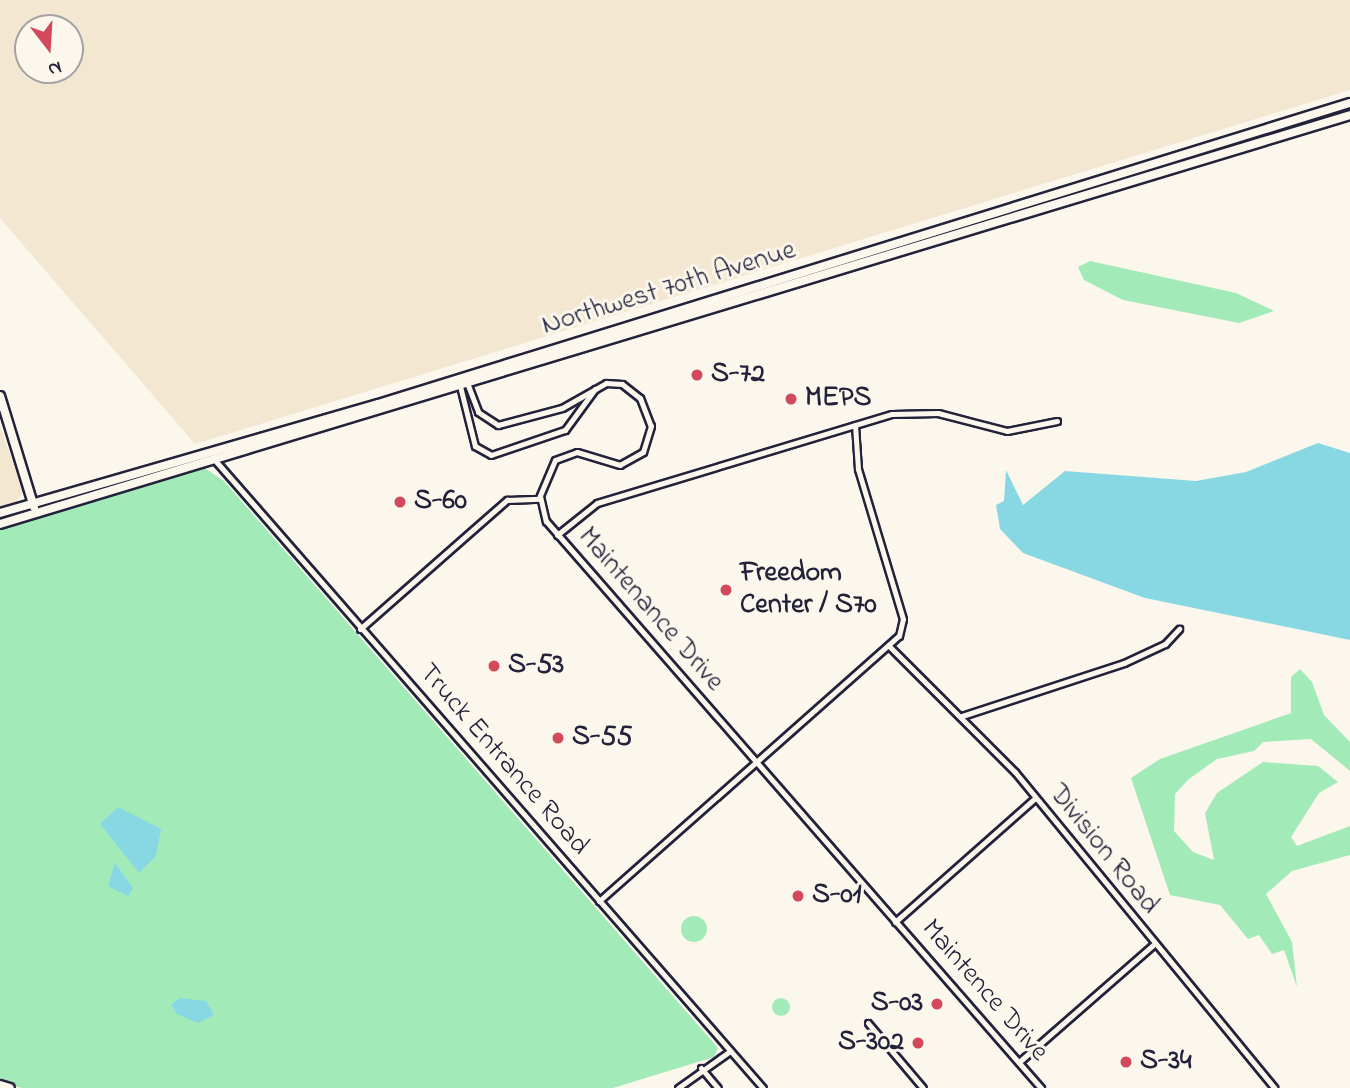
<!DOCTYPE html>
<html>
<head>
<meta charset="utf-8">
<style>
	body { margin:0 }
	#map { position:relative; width:1350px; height:1088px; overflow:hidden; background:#fbf7ec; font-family:"Indie Flower",sans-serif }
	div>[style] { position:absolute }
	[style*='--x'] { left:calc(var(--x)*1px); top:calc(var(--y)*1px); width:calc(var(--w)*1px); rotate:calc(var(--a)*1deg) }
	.built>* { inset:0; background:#f3e7d2 }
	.green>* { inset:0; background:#a2eab8 }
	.round { border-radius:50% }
	.water>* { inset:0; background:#88d8e4 }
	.roads { filter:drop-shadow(2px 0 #22223b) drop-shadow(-2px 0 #22223b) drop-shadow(0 2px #22223b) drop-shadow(0 -2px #22223b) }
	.street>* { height:5px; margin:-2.5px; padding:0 2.5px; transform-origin:2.5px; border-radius:2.5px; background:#fbf7ec }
	.secondary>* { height:8px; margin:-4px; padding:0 4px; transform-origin:4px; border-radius:4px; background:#fbf7ec }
	.dots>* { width:19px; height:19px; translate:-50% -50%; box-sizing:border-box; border:4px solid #fbf7ec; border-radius:50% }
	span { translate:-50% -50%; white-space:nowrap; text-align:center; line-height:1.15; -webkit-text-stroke:6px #fbf7ec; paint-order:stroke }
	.street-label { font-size:28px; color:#22223b }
	.poi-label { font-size:28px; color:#22223b; font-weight:700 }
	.left { translate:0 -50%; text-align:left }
	.right { translate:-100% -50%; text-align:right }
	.north { position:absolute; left:14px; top:14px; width:70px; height:70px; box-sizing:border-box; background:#fbf7ec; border:2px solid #a4a2a5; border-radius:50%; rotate:163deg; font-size:19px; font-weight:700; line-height:28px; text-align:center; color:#22223b }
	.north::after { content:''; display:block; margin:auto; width:24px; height:32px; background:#d1495b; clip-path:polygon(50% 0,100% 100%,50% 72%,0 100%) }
</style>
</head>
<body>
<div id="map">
	<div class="built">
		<div style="clip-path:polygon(evenodd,0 0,1350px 0,1350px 90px,195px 444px,0 218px,0 0,28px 28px,70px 28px,70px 70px,28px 70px,28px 28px)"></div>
		<div style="clip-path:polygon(0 426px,23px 490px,17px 502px,0 511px)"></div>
	</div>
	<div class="green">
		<div style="clip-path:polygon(1090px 261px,1236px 293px,1274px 311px,1239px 323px,1123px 300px,1084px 280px,1078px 267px)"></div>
		<div style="clip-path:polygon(203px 467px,224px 481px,718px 1048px,714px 1057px,613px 1088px,21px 1088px,0 1082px,0 530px)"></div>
		<div style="clip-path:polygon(1300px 669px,1312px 682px,1324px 715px,1350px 742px,1350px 771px,1311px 739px,1263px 742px,1254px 751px,1217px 759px,1189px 779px,1175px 794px,1174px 831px,1193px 852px,1214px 860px,1205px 813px,1217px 793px,1263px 762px,1318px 766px,1338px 782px,1319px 793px,1291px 837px,1297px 846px,1350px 826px,1350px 855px,1292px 871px,1266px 894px,1292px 942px,1297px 987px,1284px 950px,1272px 954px,1259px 935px,1248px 939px,1220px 905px,1170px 895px,1131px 778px,1160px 759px,1291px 713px,1291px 677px)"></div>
		<div class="round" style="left:681px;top:916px;width:26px;height:26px"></div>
		<div class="round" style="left:772px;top:998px;width:18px;height:18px"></div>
	</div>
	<div class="water">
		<div style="clip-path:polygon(1318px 443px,1350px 453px,1350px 640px,1145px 598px,1023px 553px,1000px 529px,996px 505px,1004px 501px,1006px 470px,1023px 505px,1065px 471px,1196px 481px,1246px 472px)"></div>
		<div style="clip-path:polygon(118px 807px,161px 829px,156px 856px,139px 873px,100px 824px)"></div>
		<div style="clip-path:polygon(115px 863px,133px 888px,128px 896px,108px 886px)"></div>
		<div style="clip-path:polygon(180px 998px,206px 1001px,214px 1015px,198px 1023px,177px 1014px,171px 1005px)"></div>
	</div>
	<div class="roads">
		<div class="street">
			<div style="--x:466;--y:380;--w:34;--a:69"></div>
			<div style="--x:478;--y:412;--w:24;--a:33"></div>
			<div style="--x:498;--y:425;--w:66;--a:-14.9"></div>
			<div style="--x:562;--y:408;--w:51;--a:-29.6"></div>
			<div style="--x:606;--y:383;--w:16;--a:4"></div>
			<div style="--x:622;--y:384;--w:23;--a:38"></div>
			<div style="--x:640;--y:398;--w:30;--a:69"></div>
			<div style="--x:651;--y:426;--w:27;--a:107"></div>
			<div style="--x:643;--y:452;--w:26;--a:151"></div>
			<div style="--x:620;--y:465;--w:45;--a:-163.2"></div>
			<div style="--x:577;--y:452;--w:23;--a:160"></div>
			<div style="--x:555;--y:460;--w:39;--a:113"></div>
			<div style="--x:540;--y:496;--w:26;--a:77"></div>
			<div style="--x:546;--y:521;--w:753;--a:48.88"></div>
			<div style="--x:460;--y:386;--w:62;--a:76"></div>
			<div style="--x:475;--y:446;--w:18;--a:29"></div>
			<div style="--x:491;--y:455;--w:78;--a:-18.7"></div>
			<div style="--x:565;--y:430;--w:51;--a:-53.8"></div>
			<div style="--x:213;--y:458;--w:836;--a:48.88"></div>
			<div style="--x:557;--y:535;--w:51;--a:-38.7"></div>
			<div style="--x:597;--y:503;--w:308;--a:-16.8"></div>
			<div style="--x:892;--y:414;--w:46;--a:-1.2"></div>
			<div style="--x:938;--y:413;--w:71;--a:14.6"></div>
			<div style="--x:1007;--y:431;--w:51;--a:-11.3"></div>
			<div style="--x:360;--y:629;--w:196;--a:-41.3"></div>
			<div style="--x:507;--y:500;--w:33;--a:-2"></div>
			<div style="--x:890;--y:647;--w:177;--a:45"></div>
			<div style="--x:1015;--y:772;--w:409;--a:50.6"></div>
			<div style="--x:962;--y:716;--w:170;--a:-18.1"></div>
			<div style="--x:1124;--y:663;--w:45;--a:-24.9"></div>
			<div style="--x:1165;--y:644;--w:21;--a:-47"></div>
			<div style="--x:599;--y:901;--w:400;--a:-41.5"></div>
			<div style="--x:899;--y:636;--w:17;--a:-77"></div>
			<div style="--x:903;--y:619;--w:157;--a:-106.7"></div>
			<div style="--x:858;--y:469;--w:44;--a:-93.9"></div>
			<div style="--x:895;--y:922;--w:186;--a:-41.5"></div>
			<div style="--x:868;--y:1023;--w:85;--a:49.8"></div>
			<div style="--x:1019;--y:1062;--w:178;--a:-41.1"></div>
			<div style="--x:701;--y:1068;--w:26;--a:50"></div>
			<div style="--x:678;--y:1088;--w:64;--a:-35.4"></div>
		</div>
		<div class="secondary">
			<div style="--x:0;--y:396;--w:116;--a:73"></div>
			<div style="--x:0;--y:513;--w:393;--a:-16.1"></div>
			<div style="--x:378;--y:404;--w:1018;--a:-17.21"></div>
			<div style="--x:0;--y:524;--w:1411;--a:-16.85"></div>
			<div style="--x:0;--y:1085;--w:10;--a:17"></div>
		</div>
	</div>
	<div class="dots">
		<div style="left:697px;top:375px;background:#d1495b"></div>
		<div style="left:791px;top:399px;background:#d1495b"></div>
		<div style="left:400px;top:502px;background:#d1495b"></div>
		<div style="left:726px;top:590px;background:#d1495b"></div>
		<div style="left:494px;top:666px;background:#d1495b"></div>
		<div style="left:558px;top:738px;background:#d1495b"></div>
		<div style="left:798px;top:896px;background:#d1495b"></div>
		<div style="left:937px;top:1004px;background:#d1495b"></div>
		<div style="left:918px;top:1043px;background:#d1495b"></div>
		<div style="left:1126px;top:1062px;background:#d1495b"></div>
	</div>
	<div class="street-label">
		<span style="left:669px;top:289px;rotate:-17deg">Northwest 70th Avenue</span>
		<span style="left:650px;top:610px;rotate:49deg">Maintenance Drive</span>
		<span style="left:503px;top:760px;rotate:49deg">Truck Entrance Road</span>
		<span style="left:1103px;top:850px;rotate:51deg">Division Road</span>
		<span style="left:984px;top:991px;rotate:49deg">Maintence Drive</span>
	</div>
	<div class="poi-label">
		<span class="left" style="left:711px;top:375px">S-72</span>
		<span class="left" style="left:805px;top:399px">MEPS</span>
		<span class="left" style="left:414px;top:502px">S-60</span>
		<span class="left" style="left:740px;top:590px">Freedom<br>Center / S70</span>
		<span class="left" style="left:508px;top:666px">S-53</span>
		<span class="left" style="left:572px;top:738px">S-55</span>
		<span class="left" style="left:812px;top:896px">S-01</span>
		<span class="right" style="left:923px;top:1004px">S-03</span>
		<span class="right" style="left:904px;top:1043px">S-302</span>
		<span class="left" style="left:1140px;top:1062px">S-34</span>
	</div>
	<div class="north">N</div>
</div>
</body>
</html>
